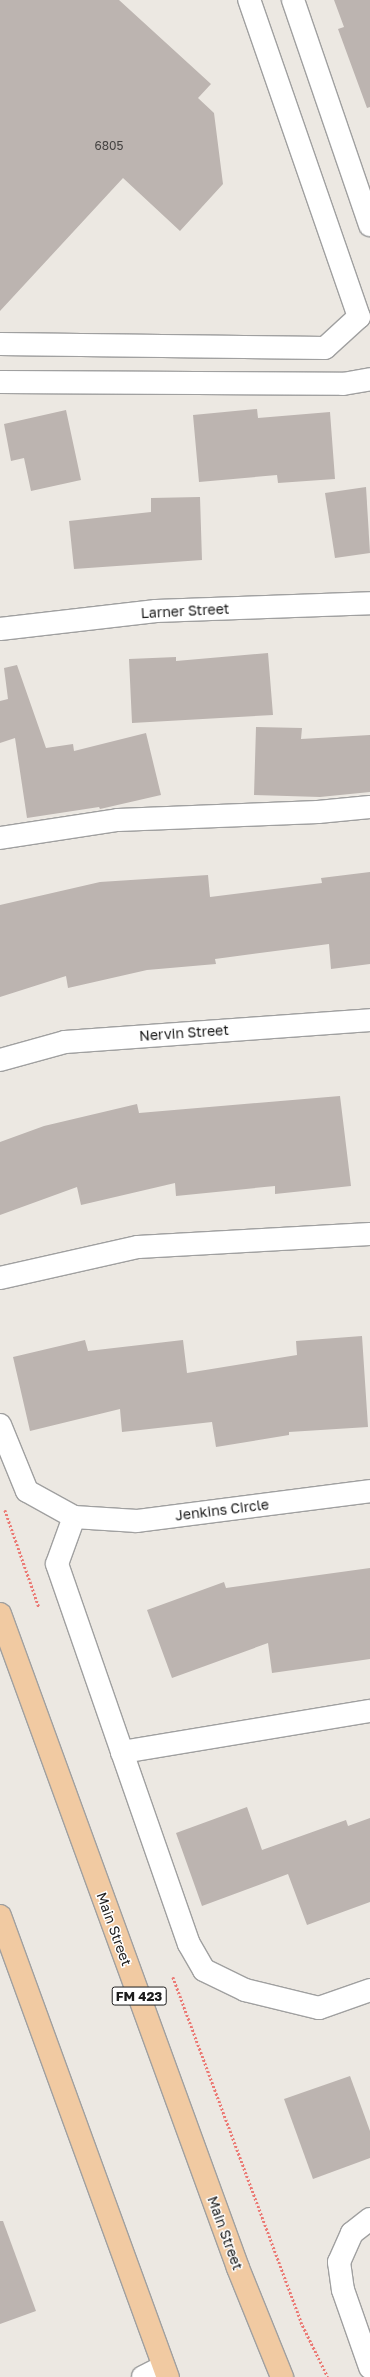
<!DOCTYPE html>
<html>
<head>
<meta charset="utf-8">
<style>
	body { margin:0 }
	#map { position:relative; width:370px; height:2377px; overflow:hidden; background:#ece8e2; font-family:"Golos Text",sans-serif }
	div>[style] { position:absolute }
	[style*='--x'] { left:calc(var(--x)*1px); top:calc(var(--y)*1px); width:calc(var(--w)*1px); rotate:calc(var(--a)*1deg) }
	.building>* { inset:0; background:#bcb4b0 }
	.path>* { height:2.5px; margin-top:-1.25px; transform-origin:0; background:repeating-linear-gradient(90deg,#eb7a75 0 2px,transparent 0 4px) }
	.roads { filter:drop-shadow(1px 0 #a0a0a0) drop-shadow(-1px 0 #a0a0a0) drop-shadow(0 1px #a0a0a0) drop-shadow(0 -1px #a0a0a0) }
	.minor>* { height:22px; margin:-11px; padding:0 11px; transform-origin:11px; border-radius:11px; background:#fff }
	.major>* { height:22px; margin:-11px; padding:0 11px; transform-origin:11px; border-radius:11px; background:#f1caa2 }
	span { translate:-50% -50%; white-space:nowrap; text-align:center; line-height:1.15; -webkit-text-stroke:3px #fff; paint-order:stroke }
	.number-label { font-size:12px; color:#444241 }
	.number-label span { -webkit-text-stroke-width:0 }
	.shield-label span { padding:1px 3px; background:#fff; border:1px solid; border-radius:3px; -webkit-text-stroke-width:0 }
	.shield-label { font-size:13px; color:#1c1c1c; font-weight:700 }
	.street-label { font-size:14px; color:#1c1c1c }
</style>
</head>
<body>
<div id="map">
	<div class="building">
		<div style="clip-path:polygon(0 0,119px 0,211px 84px,198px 98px,214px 113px,223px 184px,180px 231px,123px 178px,0 311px)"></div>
		<div style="clip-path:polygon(334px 0,370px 0,370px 107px,367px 108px,338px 29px,344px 27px)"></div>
		<div style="clip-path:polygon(257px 409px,258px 418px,330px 412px,335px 479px,278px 483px,277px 475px,199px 482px,193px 415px)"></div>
		<div style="clip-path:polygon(66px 410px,81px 480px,31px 491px,24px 458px,11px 461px,4px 424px)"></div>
		<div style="clip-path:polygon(366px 487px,370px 553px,335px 558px,325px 493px)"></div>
		<div style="clip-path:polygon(200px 497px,202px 560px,74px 569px,69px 521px,151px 512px,151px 498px)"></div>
		<div style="clip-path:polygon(268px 653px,273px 715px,132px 723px,129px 659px,176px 657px,176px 661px)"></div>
		<div style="clip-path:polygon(17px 665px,46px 748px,73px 744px,74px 751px,146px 733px,161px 795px,100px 809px,99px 807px,27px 818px,15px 738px,0 743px,0 701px,8px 699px,4px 668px)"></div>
		<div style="clip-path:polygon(256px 727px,302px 728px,301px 739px,370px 735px,370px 792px,320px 797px,254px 795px)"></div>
		<div style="clip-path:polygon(370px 872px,370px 964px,331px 969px,329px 944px,215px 959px,216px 964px,147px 970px,68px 988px,66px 976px,0 997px,0 905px,100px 882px,208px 875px,210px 897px,322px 883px,321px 878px)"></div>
		<div style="clip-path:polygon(340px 1096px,351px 1186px,275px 1194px,275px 1186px,176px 1196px,175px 1183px,81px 1205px,77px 1187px,0 1215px,0 1142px,44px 1126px,137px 1104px,139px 1113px)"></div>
		<div style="clip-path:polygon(362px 1336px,368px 1427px,289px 1432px,289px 1435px,216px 1447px,212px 1422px,122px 1432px,120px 1409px,30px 1431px,13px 1357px,85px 1340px,88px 1351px,183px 1340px,187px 1373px,297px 1355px,296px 1341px)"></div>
		<div style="clip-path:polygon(370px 1568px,370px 1659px,272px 1673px,268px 1643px,172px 1678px,147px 1610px,224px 1582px,226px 1588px)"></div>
		<div style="clip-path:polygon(247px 1807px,262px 1850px,346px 1820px,348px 1826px,370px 1818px,370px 1902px,307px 1925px,288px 1874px,202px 1906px,176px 1833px)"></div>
		<div style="clip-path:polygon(350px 2076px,370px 2131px,370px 2158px,313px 2179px,284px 2099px)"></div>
		<div style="clip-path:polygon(0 2221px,3px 2221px,36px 2311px,0 2324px)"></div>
	</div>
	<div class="path">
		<div style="--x:5;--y:1510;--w:103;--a:70.7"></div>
		<div style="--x:173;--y:1977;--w:368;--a:69.6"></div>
		<div style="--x:301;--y:2322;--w:61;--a:63.9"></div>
	</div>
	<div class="roads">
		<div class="minor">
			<div style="--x:293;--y:0;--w:238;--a:71.1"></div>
			<div style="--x:0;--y:344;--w:325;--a:0.7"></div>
			<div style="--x:325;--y:348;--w:46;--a:-42.4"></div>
			<div style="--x:359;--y:317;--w:336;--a:-109.1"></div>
			<div style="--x:0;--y:382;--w:343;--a:0.3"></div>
			<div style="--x:343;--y:384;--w:27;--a:-10"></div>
			<div style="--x:0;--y:629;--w:157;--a:-6.6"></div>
			<div style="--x:156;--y:611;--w:214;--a:-2.1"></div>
			<div style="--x:0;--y:838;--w:119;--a:-8.7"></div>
			<div style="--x:118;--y:820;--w:200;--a:-2.3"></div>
			<div style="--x:318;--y:812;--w:52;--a:-5.5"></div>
			<div style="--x:0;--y:1060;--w:67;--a:-15.5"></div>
			<div style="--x:65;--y:1042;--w:306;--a:-4.1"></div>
			<div style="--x:0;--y:1278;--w:141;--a:-12.7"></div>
			<div style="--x:138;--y:1247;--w:232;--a:-3.2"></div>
			<div style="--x:0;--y:1425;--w:71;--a:67.8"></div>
			<div style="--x:27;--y:1491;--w:54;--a:29"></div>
			<div style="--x:74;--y:1517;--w:63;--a:3.6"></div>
			<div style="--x:137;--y:1521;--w:235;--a:-7.3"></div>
			<div style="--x:74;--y:1517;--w:50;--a:109.9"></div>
			<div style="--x:57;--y:1564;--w:199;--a:70.9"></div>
			<div style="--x:122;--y:1752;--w:251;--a:-9.4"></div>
			<div style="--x:122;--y:1752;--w:203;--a:70.8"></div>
			<div style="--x:189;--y:1944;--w:30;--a:60"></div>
			<div style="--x:204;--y:1970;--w:46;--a:26"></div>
			<div style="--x:245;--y:1990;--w:76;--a:13.7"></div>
			<div style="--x:319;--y:2008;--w:54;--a:-19.4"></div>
			<div style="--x:370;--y:2219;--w:23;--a:142"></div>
			<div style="--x:352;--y:2233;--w:32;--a:114"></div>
			<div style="--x:339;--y:2262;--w:28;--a:82"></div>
			<div style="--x:343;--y:2290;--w:82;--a:70.7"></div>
			<div style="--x:143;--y:2377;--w:22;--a:-27"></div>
		</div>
		<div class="major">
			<div style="--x:0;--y:1614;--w:696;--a:70"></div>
			<div style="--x:238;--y:2268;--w:118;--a:68"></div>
			<div style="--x:0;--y:1916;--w:491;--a:70"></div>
		</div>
	</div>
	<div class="number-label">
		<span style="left:109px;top:146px">6805</span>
	</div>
	<div class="shield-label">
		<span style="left:139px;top:1996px">FM 423</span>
	</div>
	<div class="street-label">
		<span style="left:185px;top:611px;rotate:-3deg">Larner Street</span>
		<span style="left:184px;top:1033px;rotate:-4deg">Nervin Street</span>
		<span style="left:222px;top:1510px;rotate:-7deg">Jenkins Circle</span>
		<span style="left:114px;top:1929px;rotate:70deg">Main Street</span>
		<span style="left:225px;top:2233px;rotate:70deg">Main Street</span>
	</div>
</div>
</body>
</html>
